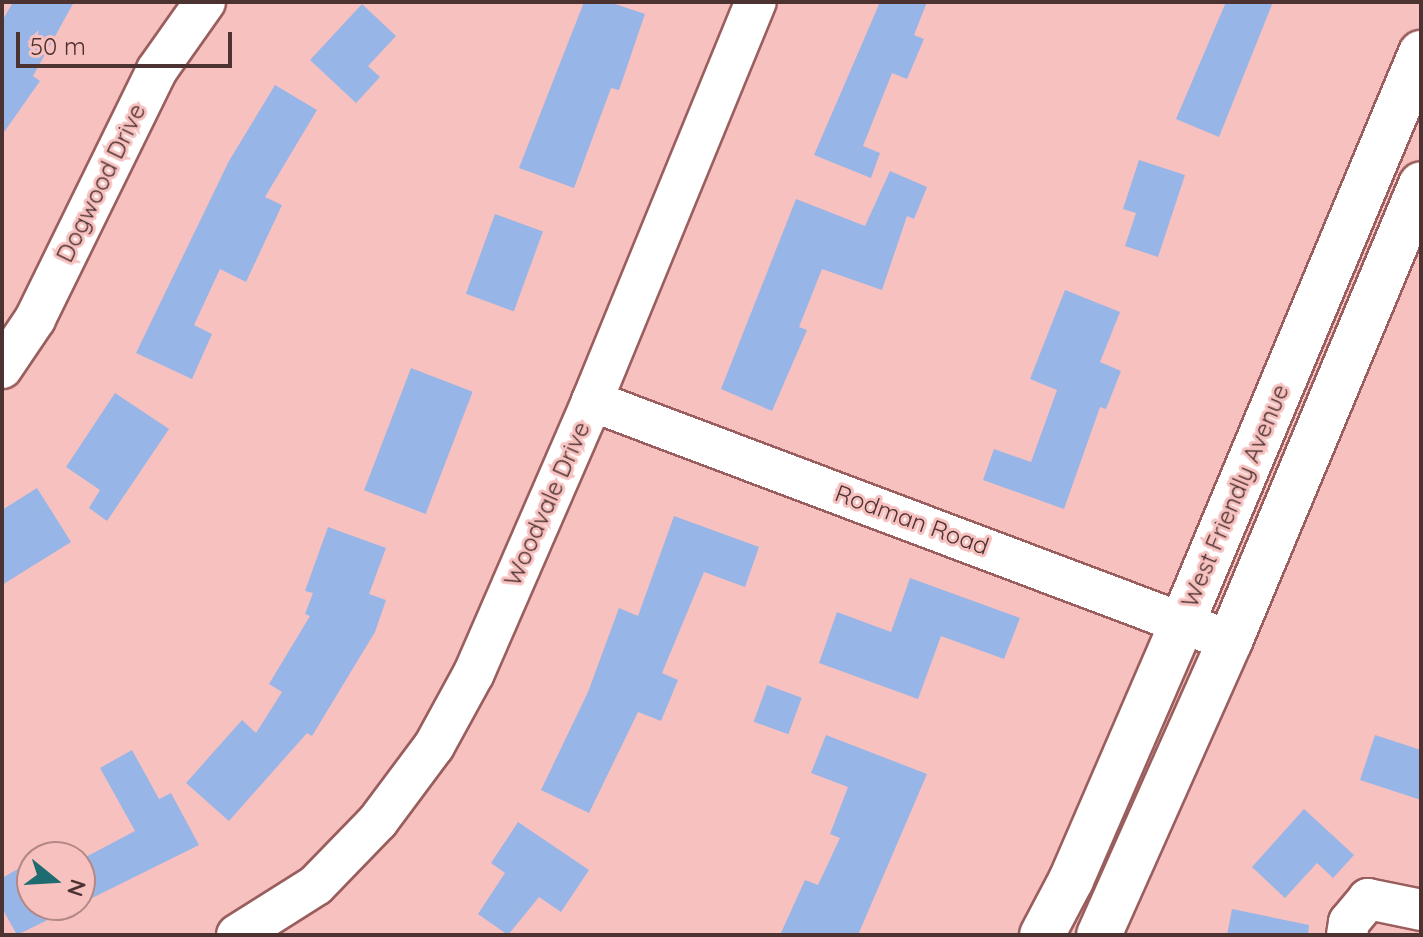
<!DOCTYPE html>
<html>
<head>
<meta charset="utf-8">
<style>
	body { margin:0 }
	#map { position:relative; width:1423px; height:937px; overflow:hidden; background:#f7c1bf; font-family:Quicksand,sans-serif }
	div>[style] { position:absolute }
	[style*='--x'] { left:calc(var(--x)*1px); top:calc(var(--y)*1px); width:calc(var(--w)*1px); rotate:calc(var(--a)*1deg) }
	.building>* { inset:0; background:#98b5e7; transform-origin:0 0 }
	.roads { filter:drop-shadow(2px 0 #995e5d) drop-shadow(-2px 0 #995e5d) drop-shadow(0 2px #995e5d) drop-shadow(0 -2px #995e5d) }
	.minor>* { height:40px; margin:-20px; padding:0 20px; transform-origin:20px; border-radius:20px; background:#fff }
	.major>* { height:44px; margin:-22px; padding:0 22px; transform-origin:22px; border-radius:22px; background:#fff }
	span { translate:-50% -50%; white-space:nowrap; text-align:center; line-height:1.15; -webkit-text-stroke:6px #f7c1bf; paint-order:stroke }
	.street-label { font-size:24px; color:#4c3231 }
	.frame { position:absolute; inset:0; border:4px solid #4c3231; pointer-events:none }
	.north { position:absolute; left:16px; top:841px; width:80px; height:80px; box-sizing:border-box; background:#f7c1bf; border:2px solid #b38886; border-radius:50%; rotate:108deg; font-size:22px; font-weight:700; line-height:32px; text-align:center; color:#4c3231 }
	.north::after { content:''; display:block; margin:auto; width:28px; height:36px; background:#1f6c70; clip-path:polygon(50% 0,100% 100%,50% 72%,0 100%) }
	.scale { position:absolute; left:16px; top:32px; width:216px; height:36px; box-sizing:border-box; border:4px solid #4c3231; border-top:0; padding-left:10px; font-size:24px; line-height:28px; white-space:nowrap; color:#4c3231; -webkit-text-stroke:6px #f7c1bf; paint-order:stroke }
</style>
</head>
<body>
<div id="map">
	<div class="building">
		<div style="clip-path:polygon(13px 2px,74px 2px,33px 76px,40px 81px,2px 135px,2px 21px)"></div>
		<div style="clip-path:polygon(584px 2px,609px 2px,645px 14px,619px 90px,611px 88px,574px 188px,519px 168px)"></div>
		<div style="clip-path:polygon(880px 2px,927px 2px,914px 35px,924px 39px,907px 79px,892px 73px,863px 146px,880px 153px,871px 178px,814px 155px)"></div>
		<div style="clip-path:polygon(1226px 2px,1273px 2px,1219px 137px,1176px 119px)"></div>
		<div style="clip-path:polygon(362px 4px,396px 36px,368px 66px,380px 77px,356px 103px,310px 60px)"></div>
		<div style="clip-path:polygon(275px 85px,317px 110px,265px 197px,282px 205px,246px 282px,220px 269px,194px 325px,212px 334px,192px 379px,136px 353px,229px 161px)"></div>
		<div style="clip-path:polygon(1139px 160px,1185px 175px,1158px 257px,1125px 246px,1136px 213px,1123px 209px)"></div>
		<div style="clip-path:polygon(890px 171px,927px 187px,914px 219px,907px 216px,882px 290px,822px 269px,799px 327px,807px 330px,772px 411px,721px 389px,796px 199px,865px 226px)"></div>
		<div style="left:495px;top:214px;width:51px;height:85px;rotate:20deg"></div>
		<div style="clip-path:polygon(1065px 290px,1120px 312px,1100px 362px,1121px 371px,1106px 409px,1100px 407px,1064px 509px,983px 480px,994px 449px,1031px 462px,1057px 390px,1030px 379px)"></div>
		<div style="left:411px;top:368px;width:66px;height:131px;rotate:21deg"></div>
		<div style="clip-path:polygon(115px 393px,169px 429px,107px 521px,89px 508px,100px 490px,66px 467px)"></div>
		<div style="clip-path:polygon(37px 488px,71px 542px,2px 585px,2px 510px)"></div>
		<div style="clip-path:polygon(674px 516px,759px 547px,745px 587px,704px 572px,662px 673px,678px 680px,661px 721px,638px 712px,589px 813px,541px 790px,588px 692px,619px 608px,638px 616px)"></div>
		<div style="clip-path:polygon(328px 527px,386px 548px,369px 594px,386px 600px,375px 632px,312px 736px,307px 733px,229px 821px,186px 783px,242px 720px,256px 733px,282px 692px,269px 684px,310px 616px,305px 614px,313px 593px,305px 591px)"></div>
		<div style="clip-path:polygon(910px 578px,1020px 618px,1004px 659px,941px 636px,918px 699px,819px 663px,837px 612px,891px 632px)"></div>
		<div style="left:767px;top:685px;width:37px;height:39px;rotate:20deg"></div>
		<div style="clip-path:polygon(826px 735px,927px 774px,858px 935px,780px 935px,805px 880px,818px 885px,840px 838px,830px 834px,848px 787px,811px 773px)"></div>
		<div style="clip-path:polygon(1375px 735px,1421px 750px,1421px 800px,1360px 780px)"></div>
		<div style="clip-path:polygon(132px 750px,159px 799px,171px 793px,199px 845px,80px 904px,80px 860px,135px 831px,100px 768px)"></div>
		<div style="clip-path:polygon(1304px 809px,1354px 855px,1333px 878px,1317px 863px,1285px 898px,1252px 867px)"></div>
		<div style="clip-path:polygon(518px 822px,589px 870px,561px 912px,539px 897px,508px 935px,478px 914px,505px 873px,491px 863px)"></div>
		<div style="clip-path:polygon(32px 861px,32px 905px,78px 905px,17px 935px,2px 908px,2px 878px)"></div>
		<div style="clip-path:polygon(1232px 909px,1309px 925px,1308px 935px,1227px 935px)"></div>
	</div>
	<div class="roads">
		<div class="minor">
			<div style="--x:2;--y:368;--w:59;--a:-56"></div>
			<div style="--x:35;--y:319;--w:277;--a:-63.9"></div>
			<div style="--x:157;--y:70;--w:83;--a:-54.8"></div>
			<div style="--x:592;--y:401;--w:682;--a:20.62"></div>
			<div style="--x:237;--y:935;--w:93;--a:-32.3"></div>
			<div style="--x:316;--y:885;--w:89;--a:-45.9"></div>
			<div style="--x:378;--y:821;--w:94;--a:-53.3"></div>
			<div style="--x:434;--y:746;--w:83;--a:-61.3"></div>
			<div style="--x:474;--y:673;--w:296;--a:-66.5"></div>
			<div style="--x:592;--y:401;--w:431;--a:-67.7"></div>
			<div style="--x:1347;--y:935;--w:13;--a:-81"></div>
			<div style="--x:1349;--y:922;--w:30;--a:-50"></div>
			<div style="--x:1368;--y:899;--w:54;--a:11.7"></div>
		</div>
		<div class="major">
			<div style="--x:1042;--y:935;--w:62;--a:-62.2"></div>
			<div style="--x:1071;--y:880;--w:282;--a:-66.6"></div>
			<div style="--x:1183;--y:621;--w:616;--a:-67.27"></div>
			<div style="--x:1099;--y:935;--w:322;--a:-66"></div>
			<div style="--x:1230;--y:641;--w:495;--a:-67.3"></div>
		</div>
	</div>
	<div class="street-label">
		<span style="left:101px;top:183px;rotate:-64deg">Dogwood Drive</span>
		<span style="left:1235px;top:496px;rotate:-67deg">West Friendly Avenue</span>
		<span style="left:547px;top:504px;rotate:-66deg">Woodvale Drive</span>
		<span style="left:912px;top:520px;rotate:20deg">Rodman Road</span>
	</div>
	<div class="frame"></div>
	<div class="north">N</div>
	<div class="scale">50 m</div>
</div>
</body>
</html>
